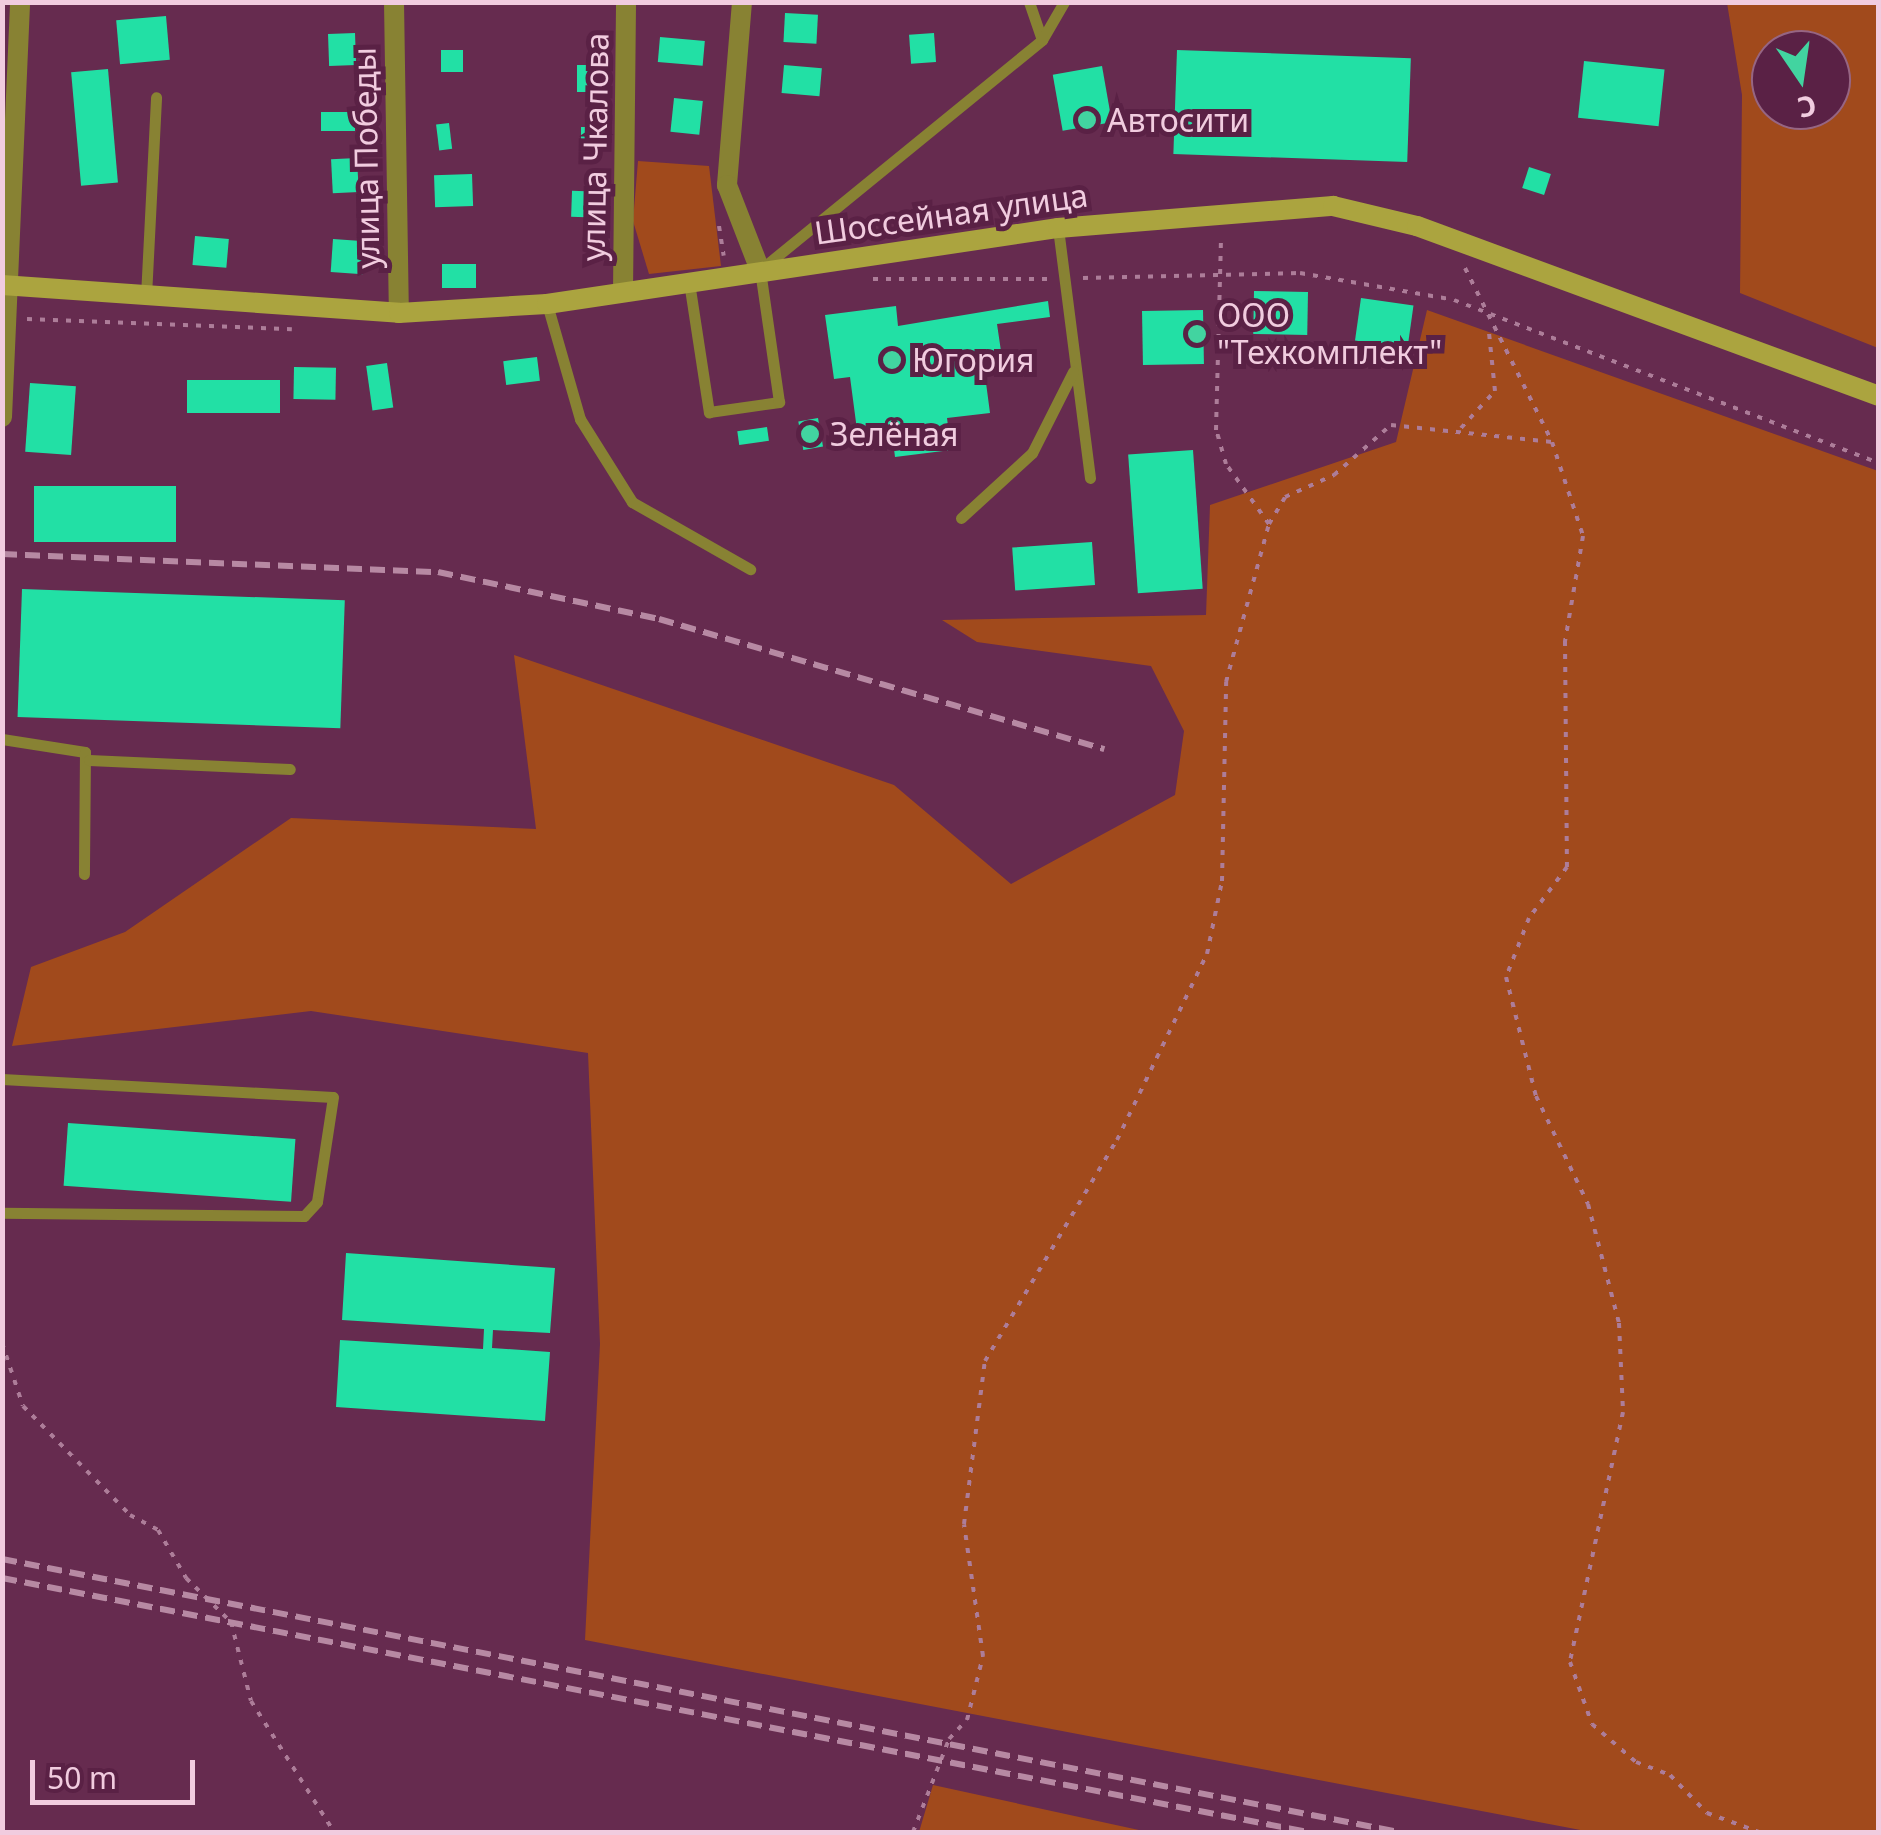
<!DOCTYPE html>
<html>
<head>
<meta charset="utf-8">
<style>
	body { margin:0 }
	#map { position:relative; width:1881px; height:1835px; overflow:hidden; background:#662b4f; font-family:"Noto Sans",sans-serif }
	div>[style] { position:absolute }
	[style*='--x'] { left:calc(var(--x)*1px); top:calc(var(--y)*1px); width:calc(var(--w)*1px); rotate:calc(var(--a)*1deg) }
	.green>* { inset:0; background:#a14a1c }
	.building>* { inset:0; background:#22e0a5; transform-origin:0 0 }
	.path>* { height:4px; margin-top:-2px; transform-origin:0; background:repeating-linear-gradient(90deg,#ad7d99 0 5px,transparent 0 13px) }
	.service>* { height:11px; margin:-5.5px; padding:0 5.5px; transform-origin:5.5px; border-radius:5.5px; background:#888233 }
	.minor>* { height:20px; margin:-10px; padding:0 10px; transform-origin:10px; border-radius:10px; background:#888233 }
	.tertiary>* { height:20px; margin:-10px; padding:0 10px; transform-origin:10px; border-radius:10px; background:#888233 }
	.secondary>* { height:20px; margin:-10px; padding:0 10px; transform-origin:10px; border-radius:10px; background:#aba43f }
	.rail>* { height:6px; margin-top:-3px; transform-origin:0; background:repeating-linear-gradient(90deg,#b789a3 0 15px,transparent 0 23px) }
	.dots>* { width:28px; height:28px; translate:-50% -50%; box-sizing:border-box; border:5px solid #5a2145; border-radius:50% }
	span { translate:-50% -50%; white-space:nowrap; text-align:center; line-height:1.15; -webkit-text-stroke:10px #5a2145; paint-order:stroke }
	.poi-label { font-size:32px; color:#f1ccdf }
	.left { translate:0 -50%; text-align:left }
	.street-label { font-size:32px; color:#f1ccdf }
	.frame { position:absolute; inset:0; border:5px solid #f1ccdf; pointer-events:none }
	.north { position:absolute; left:1751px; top:30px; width:100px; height:100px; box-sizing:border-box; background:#5a2145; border:2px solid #966583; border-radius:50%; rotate:167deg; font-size:28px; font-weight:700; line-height:40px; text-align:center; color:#f1ccdf }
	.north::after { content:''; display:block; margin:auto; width:35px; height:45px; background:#42d4a0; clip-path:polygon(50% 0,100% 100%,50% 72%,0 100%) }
	.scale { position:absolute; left:30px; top:1760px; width:165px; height:45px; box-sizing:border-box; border:5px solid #f1ccdf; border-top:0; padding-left:12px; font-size:30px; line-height:35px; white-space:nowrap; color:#f1ccdf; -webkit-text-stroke:8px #5a2145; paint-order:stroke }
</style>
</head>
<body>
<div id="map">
	<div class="green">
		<div style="clip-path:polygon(evenodd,1727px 3px,1878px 3px,1878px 348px,1740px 293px,1742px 95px,1727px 3px,1771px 50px,1831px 50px,1831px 110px,1771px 110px,1771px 50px)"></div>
		<div style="clip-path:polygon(638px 161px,709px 166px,721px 266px,649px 274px,633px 221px)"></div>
		<div style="clip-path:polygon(1427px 310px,1878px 471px,1878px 1832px,1591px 1832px,585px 1640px,600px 1344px,588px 1053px,311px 1011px,12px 1046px,31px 967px,125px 932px,291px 818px,536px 829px,514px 655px,894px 785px,1011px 884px,1175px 795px,1184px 731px,1151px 666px,977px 642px,942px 620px,1206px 615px,1210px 505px,1396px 442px)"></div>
		<div style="clip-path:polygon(933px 1785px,1148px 1832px,919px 1832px)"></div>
	</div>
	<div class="building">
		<div style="left:785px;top:13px;width:33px;height:29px;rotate:3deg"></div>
		<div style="left:166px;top:16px;width:44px;height:50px;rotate:85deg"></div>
		<div style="left:355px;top:33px;width:32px;height:27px;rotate:88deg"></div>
		<div style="left:934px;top:33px;width:29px;height:25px;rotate:86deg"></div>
		<div style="left:660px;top:37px;width:45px;height:25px;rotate:5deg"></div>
		<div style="left:441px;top:50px;width:22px;height:22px"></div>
		<div style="left:1177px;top:50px;width:234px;height:104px;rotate:2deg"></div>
		<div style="left:1584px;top:61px;width:81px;height:57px;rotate:6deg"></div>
		<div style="left:577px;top:65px;width:28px;height:27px"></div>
		<div style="left:784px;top:65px;width:38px;height:28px;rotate:5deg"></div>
		<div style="left:1102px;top:66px;width:57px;height:50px;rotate:80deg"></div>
		<div style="left:108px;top:69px;width:114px;height:37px;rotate:85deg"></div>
		<div style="left:674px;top:98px;width:29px;height:34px;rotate:6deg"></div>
		<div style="left:321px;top:112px;width:34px;height:19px"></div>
		<div style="left:449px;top:123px;width:26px;height:13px;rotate:83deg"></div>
		<div style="left:581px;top:127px;width:27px;height:24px"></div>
		<div style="left:357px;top:158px;width:34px;height:26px;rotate:87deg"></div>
		<div style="left:1529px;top:167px;width:23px;height:22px;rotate:18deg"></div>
		<div style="left:472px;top:174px;width:32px;height:38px;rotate:88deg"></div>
		<div style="left:608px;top:192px;width:26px;height:36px;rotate:92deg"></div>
		<div style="left:195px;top:236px;width:34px;height:29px;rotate:5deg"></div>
		<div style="left:333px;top:239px;width:32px;height:33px;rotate:4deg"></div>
		<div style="left:442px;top:264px;width:34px;height:24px"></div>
		<div style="left:1254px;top:291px;width:54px;height:43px;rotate:1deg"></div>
		<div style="left:1361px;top:298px;width:53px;height:43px;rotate:8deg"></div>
		<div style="clip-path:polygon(1048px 301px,1050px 317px,997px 324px,1002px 358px,983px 360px,990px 413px,947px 418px,951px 450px,895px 457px,891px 425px,857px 430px,850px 377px,834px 379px,825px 315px,896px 306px,898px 326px)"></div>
		<div style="left:1203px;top:310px;width:54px;height:61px;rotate:89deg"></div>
		<div style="left:537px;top:357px;width:24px;height:34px;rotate:83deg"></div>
		<div style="left:387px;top:363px;width:45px;height:21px;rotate:82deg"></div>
		<div style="left:294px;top:367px;width:42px;height:32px;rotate:1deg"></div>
		<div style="left:187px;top:380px;width:93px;height:33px"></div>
		<div style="left:30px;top:383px;width:46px;height:69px;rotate:4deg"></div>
		<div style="left:818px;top:418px;width:29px;height:20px;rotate:80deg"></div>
		<div style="left:767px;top:427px;width:14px;height:30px;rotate:82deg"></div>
		<div style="left:1193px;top:450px;width:139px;height:65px;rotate:86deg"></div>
		<div style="left:176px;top:486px;width:56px;height:142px;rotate:90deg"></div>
		<div style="left:1092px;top:542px;width:43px;height:80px;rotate:86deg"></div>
		<div style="left:22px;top:589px;width:323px;height:128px;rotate:2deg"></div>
		<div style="left:68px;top:1123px;width:228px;height:63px;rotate:4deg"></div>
		<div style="clip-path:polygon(346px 1253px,555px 1268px,550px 1333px,493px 1330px,492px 1348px,550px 1352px,545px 1421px,336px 1407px,340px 1340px,483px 1349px,484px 1329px,342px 1320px)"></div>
	</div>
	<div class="path">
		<div style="--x:719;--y:226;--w:30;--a:81"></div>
		<div style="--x:1465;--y:268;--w:195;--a:63.4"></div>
		<div style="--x:1552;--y:442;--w:99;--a:71.7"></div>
		<div style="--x:1583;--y:536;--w:107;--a:99.7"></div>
		<div style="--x:1565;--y:641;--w:226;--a:89.5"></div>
		<div style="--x:1567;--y:867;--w:64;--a:126.7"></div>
		<div style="--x:1529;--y:918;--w:63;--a:111.3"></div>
		<div style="--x:1506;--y:977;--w:123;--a:75.9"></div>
		<div style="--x:1536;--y:1096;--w:120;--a:64.3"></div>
		<div style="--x:1588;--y:1204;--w:123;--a:75.4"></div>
		<div style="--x:1619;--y:1323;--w:89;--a:87.4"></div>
		<div style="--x:1623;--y:1412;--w:256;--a:102"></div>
		<div style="--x:1570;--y:1662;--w:66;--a:70.5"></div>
		<div style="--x:1592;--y:1724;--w:58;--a:40.8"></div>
		<div style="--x:1636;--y:1762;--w:36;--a:21"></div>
		<div style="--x:1670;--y:1775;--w:53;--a:45.8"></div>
		<div style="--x:1707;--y:1813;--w:55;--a:20.1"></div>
		<div style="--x:1083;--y:278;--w:217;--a:-1.3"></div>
		<div style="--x:1300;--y:273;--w:156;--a:9.9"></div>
		<div style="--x:1454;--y:300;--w:454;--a:21"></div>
		<div style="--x:873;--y:279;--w:175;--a:0"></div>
		<div style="--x:27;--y:319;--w:265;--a:2.2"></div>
		<div style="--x:1461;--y:428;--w:50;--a:-47.4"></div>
		<div style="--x:1495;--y:391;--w:58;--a:-95.9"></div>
		<div style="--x:1269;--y:524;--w:31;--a:-59"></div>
		<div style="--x:1285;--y:497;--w:54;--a:-24.2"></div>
		<div style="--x:1334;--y:475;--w:76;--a:-41.3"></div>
		<div style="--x:1391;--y:425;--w:162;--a:6"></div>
		<div style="--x:2;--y:1343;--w:66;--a:71.6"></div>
		<div style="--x:23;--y:1406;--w:153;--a:45.5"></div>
		<div style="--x:130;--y:1515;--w:32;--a:28"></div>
		<div style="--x:158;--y:1530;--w:56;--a:59.7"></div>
		<div style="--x:186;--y:1578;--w:63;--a:44.4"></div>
		<div style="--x:231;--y:1622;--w:81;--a:75.8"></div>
		<div style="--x:251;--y:1701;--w:155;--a:57.6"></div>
		<div style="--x:913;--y:1832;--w:100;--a:-68.8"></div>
		<div style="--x:949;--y:1739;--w:26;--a:-47"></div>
		<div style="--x:967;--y:1720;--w:66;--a:-76"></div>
		<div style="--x:983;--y:1656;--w:133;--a:-98.2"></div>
		<div style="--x:964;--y:1524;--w:164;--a:-82.7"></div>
		<div style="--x:985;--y:1361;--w:257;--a:-59.2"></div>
		<div style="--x:1117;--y:1140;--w:207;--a:-64.2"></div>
		<div style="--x:1207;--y:954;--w:75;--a:-78.4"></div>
		<div style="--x:1222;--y:881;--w:199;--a:-88.8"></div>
		<div style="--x:1226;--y:682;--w:164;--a:-74.8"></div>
		<div style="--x:1269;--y:524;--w:74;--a:-125.6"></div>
		<div style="--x:1226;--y:464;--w:35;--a:-106"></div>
		<div style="--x:1216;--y:430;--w:195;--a:-88.5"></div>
	</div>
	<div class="service">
		<div style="--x:1029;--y:2;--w:40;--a:71.1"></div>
		<div style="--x:1058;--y:228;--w:252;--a:82.7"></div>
		<div style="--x:689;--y:282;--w:132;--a:81.3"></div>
		<div style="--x:709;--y:412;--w:71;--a:-8.1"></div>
		<div style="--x:779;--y:402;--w:133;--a:-98.2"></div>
		<div style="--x:760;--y:270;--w:364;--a:-39.2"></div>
		<div style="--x:1042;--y:40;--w:44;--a:-59.9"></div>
		<div style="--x:146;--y:296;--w:199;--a:-87.1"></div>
		<div style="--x:547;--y:304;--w:120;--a:74"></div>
		<div style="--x:580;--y:419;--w:98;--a:57.9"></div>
		<div style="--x:632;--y:502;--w:136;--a:29.6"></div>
		<div style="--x:961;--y:518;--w:96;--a:-42.5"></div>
		<div style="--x:1032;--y:453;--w:91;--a:-63.2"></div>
		<div style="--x:2;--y:739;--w:84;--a:8.9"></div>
		<div style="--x:85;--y:752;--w:122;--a:90.5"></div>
		<div style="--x:89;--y:760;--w:201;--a:2.6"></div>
		<div style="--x:2;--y:1079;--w:331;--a:3.1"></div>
		<div style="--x:333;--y:1097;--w:106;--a:98.7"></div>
		<div style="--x:317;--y:1202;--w:19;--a:133"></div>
		<div style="--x:304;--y:1216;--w:302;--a:-179.4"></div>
	</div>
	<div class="minor">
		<div style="--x:394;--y:2;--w:311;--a:89.1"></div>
		<div style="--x:623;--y:292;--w:290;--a:-89.4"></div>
		<div style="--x:2;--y:417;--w:415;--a:-87.5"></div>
	</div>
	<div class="tertiary">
		<div style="--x:742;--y:2;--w:184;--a:94.7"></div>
		<div style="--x:727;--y:185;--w:91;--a:68.8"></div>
	</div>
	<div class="secondary">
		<div style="--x:2;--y:285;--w:398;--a:4"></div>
		<div style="--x:399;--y:313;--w:148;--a:-3.5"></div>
		<div style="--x:547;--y:304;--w:517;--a:-8.46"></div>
		<div style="--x:1058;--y:228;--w:276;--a:-4.6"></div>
		<div style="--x:1333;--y:206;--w:86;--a:13.4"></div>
		<div style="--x:1417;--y:226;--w:491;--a:20.2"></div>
	</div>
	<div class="rail">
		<div style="--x:2;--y:554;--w:436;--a:2.4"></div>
		<div style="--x:438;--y:572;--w:226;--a:12"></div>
		<div style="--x:659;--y:619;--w:464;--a:16.3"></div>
		<div style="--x:2;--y:1559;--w:1423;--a:11.06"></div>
		<div style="--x:2;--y:1578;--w:1329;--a:11.01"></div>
	</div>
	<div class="dots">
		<div style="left:1087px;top:120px;background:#42d4a0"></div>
		<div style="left:1197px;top:334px;background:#42d4a0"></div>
		<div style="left:892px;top:360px;background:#42d4a0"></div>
		<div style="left:810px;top:434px;background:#42d4a0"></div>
	</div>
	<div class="poi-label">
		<span class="left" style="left:1107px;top:120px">Автосити</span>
		<span class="left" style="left:1217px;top:334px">ООО<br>"Техкомплект"</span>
		<span class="left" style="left:912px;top:360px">Югория</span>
		<span class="left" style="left:830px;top:434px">Зелёная</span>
	</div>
	<div class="street-label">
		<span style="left:595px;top:147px;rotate:-89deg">улица Чкалова</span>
		<span style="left:366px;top:158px;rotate:-91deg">улица Победы</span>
		<span style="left:951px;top:214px;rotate:-8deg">Шоссейная улица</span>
	</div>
	<div class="frame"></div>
	<div class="north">С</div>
	<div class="scale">50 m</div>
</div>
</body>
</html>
